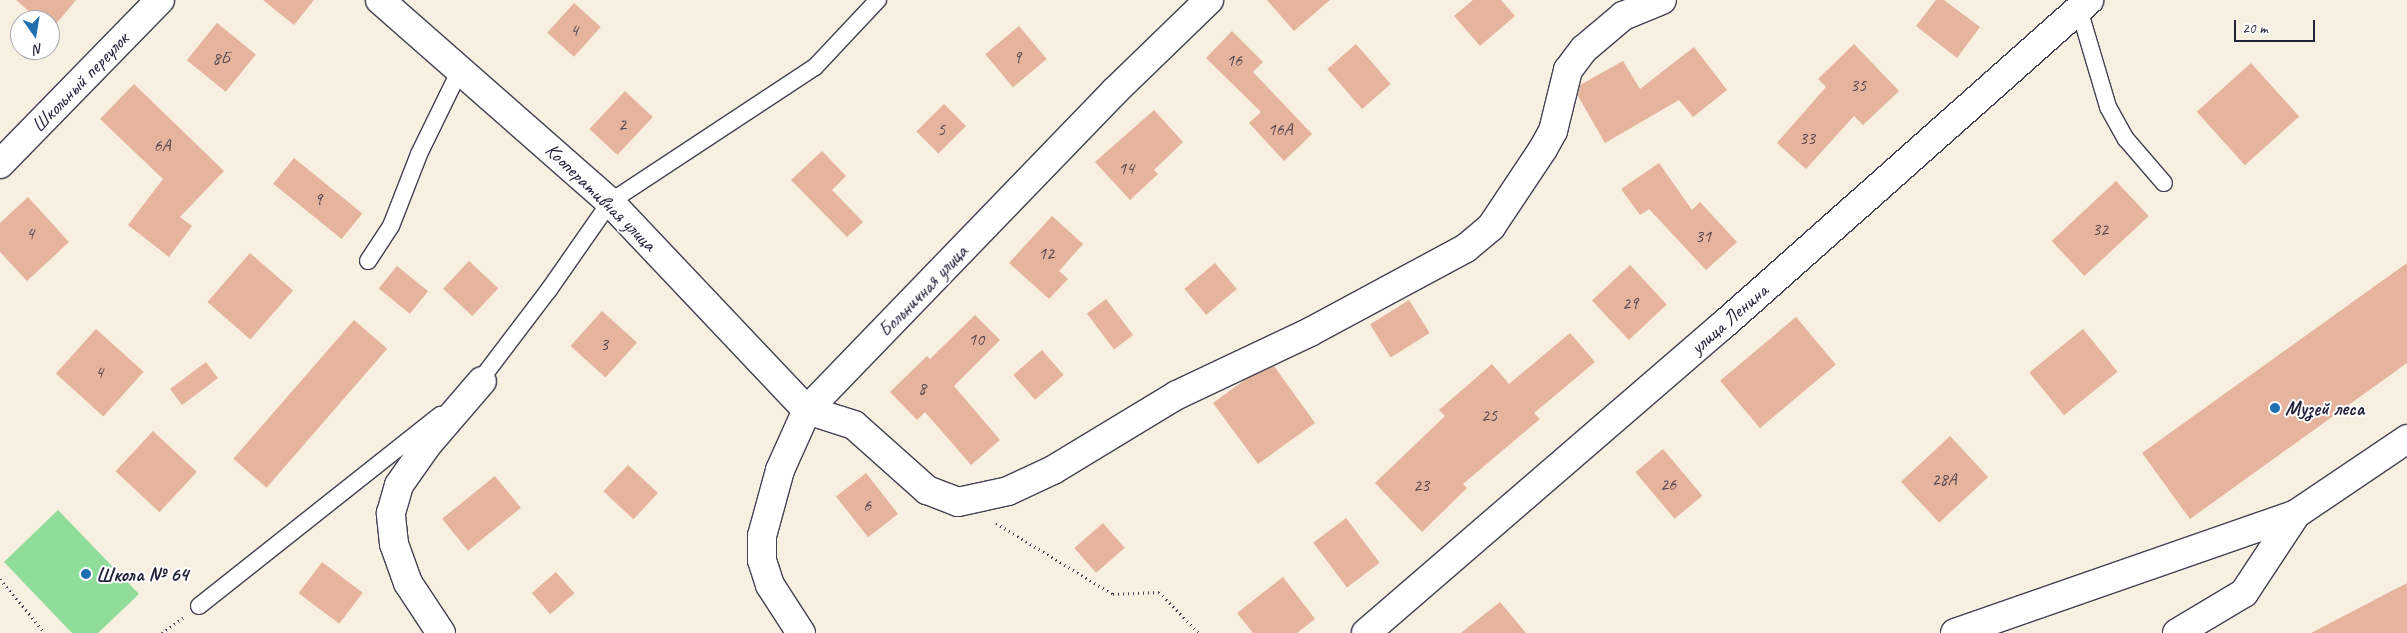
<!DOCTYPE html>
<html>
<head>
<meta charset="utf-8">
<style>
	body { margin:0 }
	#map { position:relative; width:2407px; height:633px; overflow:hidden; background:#f7efe0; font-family:Caveat,sans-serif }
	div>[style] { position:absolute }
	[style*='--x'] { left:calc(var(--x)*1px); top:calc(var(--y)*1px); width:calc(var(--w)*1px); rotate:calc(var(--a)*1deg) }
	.green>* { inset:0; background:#90dc99 }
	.building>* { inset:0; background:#e6b49c; transform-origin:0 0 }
	.path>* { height:3px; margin-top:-1.5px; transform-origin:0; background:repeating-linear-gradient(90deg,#424154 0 1px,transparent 0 5px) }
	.roads { filter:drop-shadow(1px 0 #424154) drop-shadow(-1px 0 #424154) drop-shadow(0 1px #424154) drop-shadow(0 -1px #424154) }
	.service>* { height:16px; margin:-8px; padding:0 8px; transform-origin:8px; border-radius:8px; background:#fff }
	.minor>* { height:28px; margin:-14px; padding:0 14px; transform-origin:14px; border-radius:14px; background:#fff }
	.tertiary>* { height:28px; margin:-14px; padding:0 14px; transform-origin:14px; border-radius:14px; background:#fff }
	.dots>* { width:14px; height:14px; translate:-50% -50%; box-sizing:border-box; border:2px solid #fff; border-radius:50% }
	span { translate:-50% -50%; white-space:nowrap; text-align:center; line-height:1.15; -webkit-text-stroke:4px #fff; paint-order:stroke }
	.number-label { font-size:18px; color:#534653 }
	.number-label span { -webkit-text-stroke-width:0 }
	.street-label { font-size:20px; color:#22223b }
	.poi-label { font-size:20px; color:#22223b; font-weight:700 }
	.left { translate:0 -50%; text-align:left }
	.north { position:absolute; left:10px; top:10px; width:50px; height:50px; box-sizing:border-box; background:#fff; border:1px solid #a7a7b1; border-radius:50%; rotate:167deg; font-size:14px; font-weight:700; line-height:20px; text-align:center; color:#22223b }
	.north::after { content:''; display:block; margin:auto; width:18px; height:22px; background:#1f6fb2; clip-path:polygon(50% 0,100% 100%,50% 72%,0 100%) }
	.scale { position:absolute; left:2234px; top:20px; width:81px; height:22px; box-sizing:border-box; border:2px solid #22223b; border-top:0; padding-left:6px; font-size:15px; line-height:18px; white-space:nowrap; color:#22223b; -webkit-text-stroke:4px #fff; paint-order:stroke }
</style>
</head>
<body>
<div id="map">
	<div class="green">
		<div style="clip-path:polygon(58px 510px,139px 594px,98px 633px,72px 633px,4px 562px)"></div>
	</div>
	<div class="building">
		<div style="clip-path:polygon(16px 0,76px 0,51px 30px,50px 20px,39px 20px)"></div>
		<div style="clip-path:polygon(263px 0,314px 0,294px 25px)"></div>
		<div style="clip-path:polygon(1267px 0,1330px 0,1294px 31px)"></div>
		<div style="clip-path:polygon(1473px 0,1501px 0,1515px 16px,1480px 46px,1454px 16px)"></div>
		<div style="clip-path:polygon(1936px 0,1944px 0,1980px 27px,1957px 58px,1916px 26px)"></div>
		<div style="left:574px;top:3px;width:36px;height:40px;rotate:42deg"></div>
		<div style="left:217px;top:23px;width:50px;height:48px;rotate:39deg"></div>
		<div style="left:1019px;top:26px;width:43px;height:44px;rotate:50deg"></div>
		<div style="clip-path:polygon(1232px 31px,1263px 62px,1253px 72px,1312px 134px,1284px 161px,1249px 123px,1261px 112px,1206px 58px)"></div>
		<div style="left:1356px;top:44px;width:53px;height:38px;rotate:49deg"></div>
		<div style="clip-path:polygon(1854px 44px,1899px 91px,1863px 125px,1854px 116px,1806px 169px,1777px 143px,1826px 87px,1818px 79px)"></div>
		<div style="clip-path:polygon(1694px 47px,1727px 90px,1693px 117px,1679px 100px,1605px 143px,1578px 96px,1580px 85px,1623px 61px,1640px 89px)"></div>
		<div style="left:2251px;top:63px;width:72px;height:73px;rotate:48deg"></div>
		<div style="clip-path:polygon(134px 84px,224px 171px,180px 217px,192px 226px,169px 257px,128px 225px,163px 179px,100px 119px)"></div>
		<div style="left:625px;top:91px;width:38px;height:52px;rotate:43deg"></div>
		<div style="left:944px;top:104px;width:31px;height:39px;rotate:45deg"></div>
		<div style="clip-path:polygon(1154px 110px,1183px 142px,1154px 170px,1158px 174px,1130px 200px,1095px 162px)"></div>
		<div style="clip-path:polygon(822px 151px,846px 176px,832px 190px,863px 222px,847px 237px,791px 180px)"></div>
		<div style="left:294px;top:158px;width:88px;height:33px;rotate:39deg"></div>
		<div style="clip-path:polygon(1659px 163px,1692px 210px,1700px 202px,1737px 242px,1706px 270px,1649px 209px,1640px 215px,1621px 189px)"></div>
		<div style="left:2116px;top:181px;width:48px;height:88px;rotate:47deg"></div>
		<div style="clip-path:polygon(28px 197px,69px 242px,27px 281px,0 252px,0 223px)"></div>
		<div style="clip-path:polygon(1052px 216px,1083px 244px,1059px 271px,1068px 279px,1049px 299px,1009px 263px)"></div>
		<div style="left:250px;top:253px;width:57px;height:65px;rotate:41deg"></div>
		<div style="left:469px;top:261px;width:40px;height:38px;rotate:43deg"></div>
		<div style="left:1215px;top:263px;width:34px;height:40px;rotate:50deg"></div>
		<div style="clip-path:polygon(2407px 263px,2407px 363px,2190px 519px,2142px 453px)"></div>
		<div style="left:1630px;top:265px;width:54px;height:52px;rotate:47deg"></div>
		<div style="left:397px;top:266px;width:40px;height:29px;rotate:39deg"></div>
		<div style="left:1106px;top:299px;width:45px;height:24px;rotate:53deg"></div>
		<div style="left:1409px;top:300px;width:39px;height:46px;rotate:58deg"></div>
		<div style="left:602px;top:311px;width:47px;height:47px;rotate:42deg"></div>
		<div style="clip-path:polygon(975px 315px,1000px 340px,954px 386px,1000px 440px,971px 465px,925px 412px,917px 420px,890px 392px,927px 356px,930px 359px)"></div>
		<div style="left:1796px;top:317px;width:62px;height:99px;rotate:50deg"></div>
		<div style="left:354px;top:320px;width:44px;height:184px;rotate:41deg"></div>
		<div style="left:96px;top:329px;width:64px;height:60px;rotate:42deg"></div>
		<div style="left:2083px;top:329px;width:55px;height:69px;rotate:51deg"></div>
		<div style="clip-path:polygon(1570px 333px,1595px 362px,1534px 413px,1540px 419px,1463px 484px,1467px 488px,1422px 532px,1375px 483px,1445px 416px,1439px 410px,1492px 364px,1509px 384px)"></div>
		<div style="left:1042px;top:350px;width:33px;height:38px;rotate:49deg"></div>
		<div style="left:206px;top:362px;width:20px;height:45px;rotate:53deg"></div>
		<div style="clip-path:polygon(1274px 366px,1315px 423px,1258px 464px,1213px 403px,1246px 379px)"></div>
		<div style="left:153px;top:431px;width:60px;height:55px;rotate:43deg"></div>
		<div style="left:1950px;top:436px;width:56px;height:67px;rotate:47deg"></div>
		<div style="left:1663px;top:449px;width:61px;height:36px;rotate:50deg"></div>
		<div style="left:628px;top:465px;width:41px;height:36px;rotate:43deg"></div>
		<div style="left:866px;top:473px;width:52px;height:38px;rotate:52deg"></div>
		<div style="left:495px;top:476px;width:41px;height:68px;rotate:51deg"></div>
		<div style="left:1346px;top:518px;width:56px;height:41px;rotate:53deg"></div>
		<div style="left:1103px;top:523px;width:33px;height:38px;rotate:49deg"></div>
		<div style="left:322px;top:562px;width:51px;height:39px;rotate:37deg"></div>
		<div style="left:556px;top:572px;width:28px;height:32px;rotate:49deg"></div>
		<div style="clip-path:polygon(1283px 577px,1315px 619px,1297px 633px,1253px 633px,1237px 613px)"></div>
		<div style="clip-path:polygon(2407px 583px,2407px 633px,2311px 633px)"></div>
		<div style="clip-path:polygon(1500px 602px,1526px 633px,1461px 633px)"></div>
	</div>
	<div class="path">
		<div style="--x:996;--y:523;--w:137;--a:31.3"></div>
		<div style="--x:1113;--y:594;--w:46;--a:-2.5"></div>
		<div style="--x:1159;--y:592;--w:57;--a:45.7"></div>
		<div style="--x:0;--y:579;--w:70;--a:50.2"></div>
		<div style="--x:162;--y:633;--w:26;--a:-36"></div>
	</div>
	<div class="roads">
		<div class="service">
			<div style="--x:2079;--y:9;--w:102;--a:73.5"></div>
			<div style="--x:2108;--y:107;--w:37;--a:61"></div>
			<div style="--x:2126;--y:139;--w:58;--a:49.2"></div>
			<div style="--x:368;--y:261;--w:42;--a:-56.7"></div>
			<div style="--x:391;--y:226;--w:77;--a:-68.7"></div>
			<div style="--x:419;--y:154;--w:96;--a:-64"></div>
			<div style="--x:475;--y:387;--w:121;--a:-52.8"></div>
			<div style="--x:548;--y:291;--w:108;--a:-55.1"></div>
			<div style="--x:610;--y:202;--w:245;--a:-33.4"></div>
			<div style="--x:815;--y:67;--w:92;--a:-46.8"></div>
			<div style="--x:199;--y:606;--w:308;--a:-38.4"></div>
		</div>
		<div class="minor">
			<div style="--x:380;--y:0;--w:306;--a:41.3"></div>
			<div style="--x:610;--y:202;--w:286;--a:46.6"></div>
			<div style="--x:807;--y:410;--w:49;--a:17.7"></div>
			<div style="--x:854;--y:425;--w:98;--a:41.7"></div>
			<div style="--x:927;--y:490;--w:33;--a:21"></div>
			<div style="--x:958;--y:502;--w:51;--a:-12.4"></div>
			<div style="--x:1008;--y:491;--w:50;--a:-25"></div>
			<div style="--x:1053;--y:470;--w:145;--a:-31.2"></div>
			<div style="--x:1177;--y:395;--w:147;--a:-25.3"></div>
			<div style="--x:1310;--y:332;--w:177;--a:-28.3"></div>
			<div style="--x:1466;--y:248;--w:33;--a:-40"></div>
			<div style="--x:1491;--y:227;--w:94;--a:-56.3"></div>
			<div style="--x:1543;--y:149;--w:21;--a:-61"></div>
			<div style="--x:1553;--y:131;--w:63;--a:-76.2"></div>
			<div style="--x:1568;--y:70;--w:26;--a:-53"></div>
			<div style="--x:1584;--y:49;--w:51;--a:-40.2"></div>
			<div style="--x:1623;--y:16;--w:42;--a:-22.3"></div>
			<div style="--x:0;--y:164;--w:229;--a:-45.7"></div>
			<div style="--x:441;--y:633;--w:60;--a:-123.4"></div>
			<div style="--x:408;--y:583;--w:41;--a:-109.7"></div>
			<div style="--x:394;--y:544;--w:31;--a:-96"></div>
			<div style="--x:391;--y:513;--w:29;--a:-74"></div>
			<div style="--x:399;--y:485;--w:49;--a:-55"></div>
			<div style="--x:427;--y:445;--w:84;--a:-49.3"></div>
			<div style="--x:801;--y:633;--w:57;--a:-122.9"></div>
			<div style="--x:770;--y:585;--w:26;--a:-108"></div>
			<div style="--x:762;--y:560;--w:24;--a:-90"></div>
			<div style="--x:762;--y:536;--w:68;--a:-74.7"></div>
			<div style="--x:780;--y:470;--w:66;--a:-65.8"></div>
			<div style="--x:807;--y:410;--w:443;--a:-46"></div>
			<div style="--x:1115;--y:91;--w:131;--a:-44.1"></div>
			<div style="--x:1955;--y:633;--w:361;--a:-19.2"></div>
			<div style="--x:2177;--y:633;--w:78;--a:-30.8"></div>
			<div style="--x:2244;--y:593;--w:95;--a:-56.6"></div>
			<div style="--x:2296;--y:514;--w:134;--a:-34"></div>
		</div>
		<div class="tertiary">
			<div style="--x:1366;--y:633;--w:470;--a:-40.8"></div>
			<div style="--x:1722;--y:326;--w:491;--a:-41.6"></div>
		</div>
	</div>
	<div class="dots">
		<div style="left:2275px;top:408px;background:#1f6fb2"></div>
		<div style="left:86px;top:574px;background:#1f6fb2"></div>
	</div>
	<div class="number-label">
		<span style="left:574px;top:30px">4</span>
		<span style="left:1017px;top:57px">9</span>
		<span style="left:221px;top:58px">8Б</span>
		<span style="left:1234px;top:60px">16</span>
		<span style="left:1858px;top:85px">35</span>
		<span style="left:622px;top:124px">2</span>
		<span style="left:941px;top:129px">5</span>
		<span style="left:1280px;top:129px">16А</span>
		<span style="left:1807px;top:138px">33</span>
		<span style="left:162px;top:145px">6А</span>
		<span style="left:1126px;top:168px">14</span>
		<span style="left:318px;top:199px">9</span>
		<span style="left:2100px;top:229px">32</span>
		<span style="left:30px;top:233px">4</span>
		<span style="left:1703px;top:236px">31</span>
		<span style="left:1046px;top:253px">12</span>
		<span style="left:1630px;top:303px">29</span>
		<span style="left:976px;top:339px">10</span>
		<span style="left:604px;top:344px">3</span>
		<span style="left:99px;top:372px">4</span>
		<span style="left:922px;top:388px">8</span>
		<span style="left:1489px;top:415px">25</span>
		<span style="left:1944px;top:479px">28А</span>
		<span style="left:1668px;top:484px">26</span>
		<span style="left:1421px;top:485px">23</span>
		<span style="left:867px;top:505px">6</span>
	</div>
	<div class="street-label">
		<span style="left:80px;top:82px;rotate:-46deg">Школьный переулок</span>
		<span style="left:601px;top:197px;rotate:44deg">Кооперативная улица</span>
		<span style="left:923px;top:291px;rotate:-46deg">Больничная улица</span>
		<span style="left:1729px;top:319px;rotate:-41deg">улица Ленина</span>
	</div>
	<div class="poi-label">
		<span class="left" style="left:2285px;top:408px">Музей леса</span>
		<span class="left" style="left:96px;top:574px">Школа № 64</span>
	</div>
	<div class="north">N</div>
	<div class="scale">20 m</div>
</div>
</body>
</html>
